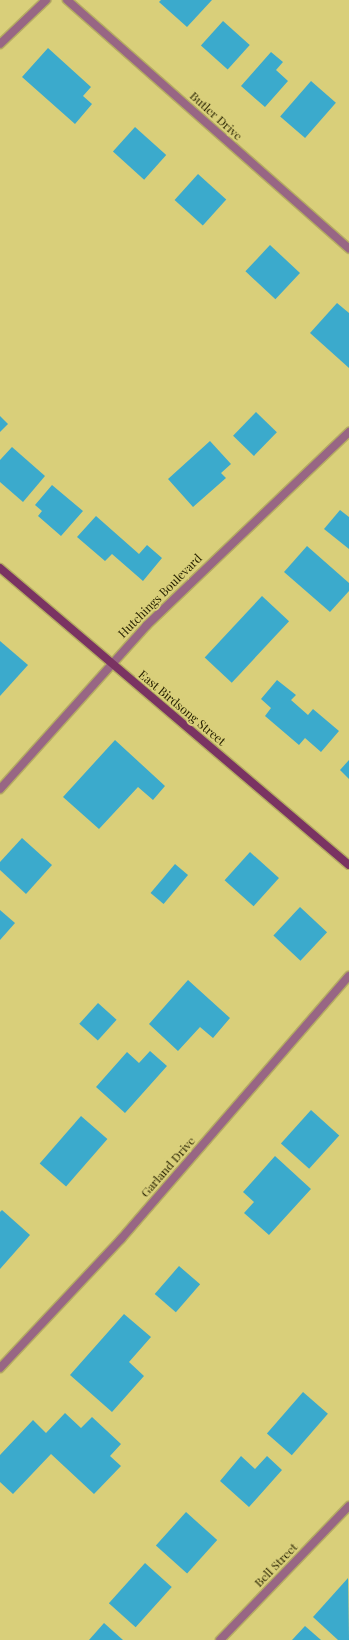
<!DOCTYPE html>
<html>
<head>
<meta charset="utf-8">
<style>
	body { margin:0 }
	#map { position:relative; width:349px; height:1640px; overflow:hidden; background:#d9cf7a; font-family:"Playfair Display",serif }
	div>[style] { position:absolute }
	[style*='--x'] { left:calc(var(--x)*1px); top:calc(var(--y)*1px); width:calc(var(--w)*1px); rotate:calc(var(--a)*1deg) }
	.building>* { inset:0; background:#3baacc; transform-origin:0 0 }
	.roads { filter:drop-shadow(1px 0 #b5ac62) drop-shadow(-1px 0 #b5ac62) drop-shadow(0 1px #b5ac62) drop-shadow(0 -1px #b5ac62) }
	.street>* { height:8px; margin:-4px; padding:0 4px; transform-origin:4px; border-radius:4px; background:#986684 }
	.secondary>* { height:8px; margin:-4px; padding:0 4px; transform-origin:4px; border-radius:4px; background:#7a3362 }
	span { translate:-50% -50%; white-space:nowrap; text-align:center; line-height:1.15; -webkit-text-stroke:4px #d9cf7a; paint-order:stroke }
	.street-label { font-size:12px; color:#272200 }
</style>
</head>
<body>
<div id="map">
	<div class="building">
		<div style="clip-path:polygon(161px 0,212px 0,187px 27px,159px 2px)"></div>
		<div style="left:223px;top:21px;width:36px;height:33px;rotate:42deg"></div>
		<div style="clip-path:polygon(48px 48px,91px 87px,83px 96px,92px 104px,75px 124px,22px 77px)"></div>
		<div style="clip-path:polygon(271px 52px,283px 62px,276px 70px,288px 81px,265px 107px,241px 86px)"></div>
		<div style="left:311px;top:81px;width:33px;height:47px;rotate:41deg"></div>
		<div style="left:135px;top:127px;width:42px;height:33px;rotate:42deg"></div>
		<div style="left:198px;top:174px;width:38px;height:35px;rotate:42deg"></div>
		<div style="left:270px;top:245px;width:41px;height:36px;rotate:43deg"></div>
		<div style="clip-path:polygon(337px 303px,349px 313px,349px 368px,310px 333px)"></div>
		<div style="left:256px;top:412px;width:29px;height:33px;rotate:44deg"></div>
		<div style="clip-path:polygon(0 416px,8px 424px,0 432px)"></div>
		<div style="clip-path:polygon(210px 441px,231px 464px,221px 473px,226px 478px,193px 507px,168px 479px)"></div>
		<div style="clip-path:polygon(12px 447px,45px 476px,23px 502px,0 482px,0 460px)"></div>
		<div style="clip-path:polygon(52px 485px,83px 511px,61px 536px,38px 516px,42px 511px,35px 505px)"></div>
		<div style="clip-path:polygon(340px 510px,349px 517px,349px 549px,324px 529px)"></div>
		<div style="clip-path:polygon(96px 516px,139px 554px,147px 545px,162px 558px,143px 581px,112px 554px,105px 561px,77px 537px)"></div>
		<div style="clip-path:polygon(307px 546px,349px 583px,349px 591px,330px 612px,284px 572px)"></div>
		<div style="left:262px;top:596px;width:37px;height:84px;rotate:43deg"></div>
		<div style="clip-path:polygon(0 641px,28px 665px,0 696px)"></div>
		<div style="clip-path:polygon(277px 680px,296px 695px,291px 700px,308px 715px,313px 709px,339px 731px,321px 752px,305px 738px,299px 745px,265px 716px,271px 708px,261px 699px)"></div>
		<div style="clip-path:polygon(115px 740px,165px 786px,153px 800px,138px 787px,99px 829px,63px 797px)"></div>
		<div style="clip-path:polygon(349px 760px,349px 779px,340px 770px)"></div>
		<div style="clip-path:polygon(22px 838px,52px 865px,26px 894px,0 870px,0 862px)"></div>
		<div style="left:250px;top:852px;width:39px;height:38px;rotate:42deg"></div>
		<div style="left:175px;top:864px;width:17px;height:38px;rotate:40deg"></div>
		<div style="left:300px;top:907px;width:37px;height:39px;rotate:43deg"></div>
		<div style="clip-path:polygon(0 910px,15px 923px,0 940px)"></div>
		<div style="clip-path:polygon(188px 980px,230px 1018px,213px 1038px,200px 1027px,178px 1051px,149px 1024px)"></div>
		<div style="left:98px;top:1003px;width:25px;height:28px;rotate:42deg"></div>
		<div style="clip-path:polygon(150px 1051px,167px 1066px,125px 1113px,96px 1087px,127px 1052px,139px 1063px)"></div>
		<div style="left:311px;top:1110px;width:38px;height:45px;rotate:42deg"></div>
		<div style="left:81px;top:1116px;width:35px;height:63px;rotate:41deg"></div>
		<div style="clip-path:polygon(275px 1156px,311px 1189px,269px 1235px,244px 1213px,254px 1202px,243px 1192px)"></div>
		<div style="clip-path:polygon(2px 1210px,30px 1235px,0 1269px,0 1212px)"></div>
		<div style="left:179px;top:1266px;width:28px;height:37px;rotate:41deg"></div>
		<div style="clip-path:polygon(124px 1314px,151px 1337px,129px 1362px,144px 1376px,112px 1412px,70px 1375px)"></div>
		<div style="left:303px;top:1392px;width:33px;height:55px;rotate:41deg"></div>
		<div style="clip-path:polygon(65px 1413px,81px 1428px,92px 1417px,121px 1444px,110px 1456px,121px 1466px,94px 1494px,51px 1454px,13px 1494px,0 1482px,0 1455px,33px 1420px,46px 1433px)"></div>
		<div style="clip-path:polygon(241px 1456px,255px 1469px,267px 1456px,282px 1470px,249px 1507px,220px 1481px)"></div>
		<div style="left:186px;top:1512px;width:42px;height:45px;rotate:42deg"></div>
		<div style="left:145px;top:1563px;width:36px;height:54px;rotate:42deg"></div>
		<div style="clip-path:polygon(348px 1578px,349px 1640px,338px 1640px,313px 1617px)"></div>
		<div style="clip-path:polygon(104px 1623px,123px 1640px,89px 1640px)"></div>
		<div style="clip-path:polygon(305px 1626px,321px 1640px,292px 1640px)"></div>
	</div>
	<div class="roads">
		<div class="street">
			<div style="--x:67;--y:0;--w:376;--a:41.4"></div>
			<div style="--x:0;--y:44;--w:64;--a:-43.7"></div>
			<div style="--x:0;--y:789;--w:219;--a:-48.1"></div>
			<div style="--x:146;--y:626;--w:281;--a:-43.7"></div>
			<div style="--x:0;--y:1368;--w:177;--a:-46.8"></div>
			<div style="--x:121;--y:1239;--w:348;--a:-49.1"></div>
			<div style="--x:220;--y:1640;--w:186;--a:-46.1"></div>
		</div>
		<div class="secondary">
			<div style="--x:0;--y:568;--w:458;--a:40.4"></div>
		</div>
	</div>
	<div class="street-label">
		<span style="left:216px;top:116px;rotate:42deg">Butler Drive</span>
		<span style="left:160px;top:596px;rotate:-45deg">Hutchings Boulevard</span>
		<span style="left:182px;top:708px;rotate:40deg">East Birdsong Street</span>
		<span style="left:168px;top:1167px;rotate:-49deg">Garland Drive</span>
		<span style="left:276px;top:1565px;rotate:-46deg">Bell Street</span>
	</div>
</div>
</body>
</html>
